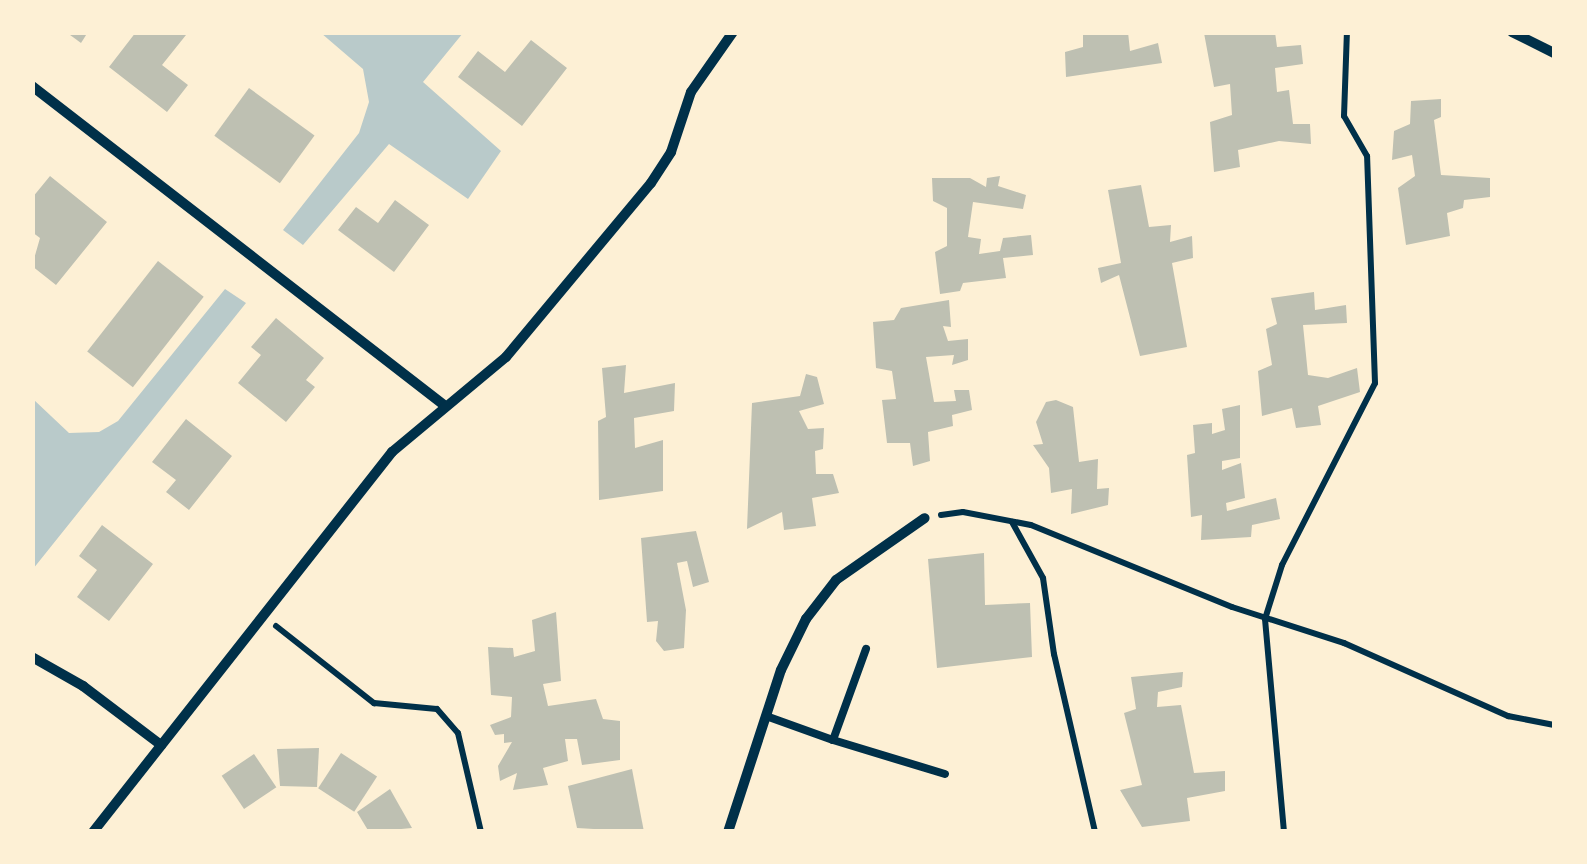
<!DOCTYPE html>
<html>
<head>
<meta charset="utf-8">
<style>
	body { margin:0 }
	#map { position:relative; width:1587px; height:864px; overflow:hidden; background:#fdf0d5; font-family:"Noto Sans",sans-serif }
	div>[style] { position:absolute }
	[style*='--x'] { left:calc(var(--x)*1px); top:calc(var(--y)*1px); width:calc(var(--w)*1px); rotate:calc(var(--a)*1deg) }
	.green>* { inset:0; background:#b9caca }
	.building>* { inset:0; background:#bec0b2; transform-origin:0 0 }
	.path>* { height:6px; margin:-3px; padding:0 3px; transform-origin:3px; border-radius:3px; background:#003049 }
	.service>* { height:8px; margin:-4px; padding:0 4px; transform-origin:4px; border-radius:4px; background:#003049 }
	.minor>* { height:10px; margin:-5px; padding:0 5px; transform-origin:5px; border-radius:5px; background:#003049 }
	span { translate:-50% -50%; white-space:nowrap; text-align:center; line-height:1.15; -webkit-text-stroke:8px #fdf0d5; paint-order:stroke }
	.frame { position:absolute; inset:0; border:35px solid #fdf0d5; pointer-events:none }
</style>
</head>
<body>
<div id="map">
	<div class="green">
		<div style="clip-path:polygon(321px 33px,463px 33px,423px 82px,501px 151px,468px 199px,389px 144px,303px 245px,283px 230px,359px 133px,369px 102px,363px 69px)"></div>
		<div style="clip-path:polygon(225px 289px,246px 303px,33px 569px,33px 399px,69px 433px,99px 432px,118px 421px)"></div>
	</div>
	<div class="building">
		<div style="clip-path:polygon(66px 32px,88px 32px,81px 43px)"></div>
		<div style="clip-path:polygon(136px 32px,186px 35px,162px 65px,188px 85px,167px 112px,109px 67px)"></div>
		<div style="clip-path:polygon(1083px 32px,1128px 32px,1130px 51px,1158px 43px,1162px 63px,1066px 77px,1065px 52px,1083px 47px)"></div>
		<div style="clip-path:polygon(1275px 32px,1277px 47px,1301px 45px,1303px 64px,1275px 68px,1277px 92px,1289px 90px,1293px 124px,1310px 124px,1311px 144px,1279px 141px,1238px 150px,1240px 167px,1214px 172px,1210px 122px,1232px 115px,1230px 84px,1214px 87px,1204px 33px)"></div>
		<div style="clip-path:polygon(531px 40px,567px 68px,522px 126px,458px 77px,478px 51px,505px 72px)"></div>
		<div style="left:249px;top:88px;width:81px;height:59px;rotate:36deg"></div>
		<div style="clip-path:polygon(1441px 99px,1441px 117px,1434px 120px,1441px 175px,1490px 178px,1490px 197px,1464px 200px,1463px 208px,1447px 213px,1450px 236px,1406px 245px,1398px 188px,1415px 176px,1412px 155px,1392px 160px,1394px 131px,1410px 124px,1411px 101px)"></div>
		<div style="clip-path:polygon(50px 176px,107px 222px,56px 285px,32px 266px,40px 238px,32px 232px,32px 198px)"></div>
		<div style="clip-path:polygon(1000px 176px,998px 186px,1026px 195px,1023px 209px,973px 202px,968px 237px,981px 239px,979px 254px,1000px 251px,1003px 238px,1031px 235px,1033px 255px,1003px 258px,1006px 278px,963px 283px,960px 291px,940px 294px,935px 252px,947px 246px,947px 208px,933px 201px,932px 178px,970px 178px,986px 187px,987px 178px)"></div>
		<div style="clip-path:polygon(1141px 185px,1149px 227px,1171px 225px,1170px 242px,1192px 236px,1193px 258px,1172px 263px,1187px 347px,1140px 356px,1119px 275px,1101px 283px,1098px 268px,1121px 263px,1108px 190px)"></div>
		<div style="clip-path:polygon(395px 200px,429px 225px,394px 272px,338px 230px,356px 207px,378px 223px)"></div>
		<div style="left:158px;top:261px;width:58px;height:115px;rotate:38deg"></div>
		<div style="clip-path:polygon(1314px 292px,1315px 310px,1346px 305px,1347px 323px,1303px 325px,1308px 375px,1328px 378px,1357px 368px,1360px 392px,1318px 406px,1321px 425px,1296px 428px,1292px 408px,1262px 416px,1258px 371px,1272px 365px,1266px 329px,1277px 324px,1271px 298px)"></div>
		<div style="clip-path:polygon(949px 300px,951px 327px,943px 326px,948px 341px,968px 339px,968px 360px,952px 365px,954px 355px,926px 357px,934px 402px,956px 401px,954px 390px,969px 390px,972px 410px,952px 415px,953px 426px,928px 432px,930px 461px,913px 466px,910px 443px,887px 443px,882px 400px,896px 399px,892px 371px,876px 368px,873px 322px,894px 320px,901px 308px)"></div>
		<div style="clip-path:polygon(276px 318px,324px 358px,306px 380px,315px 387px,286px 422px,238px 383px,261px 355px,251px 347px)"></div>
		<div style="clip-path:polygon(626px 365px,624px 393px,675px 383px,674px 411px,634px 418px,635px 448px,663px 440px,663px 491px,599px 500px,598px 421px,606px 417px,602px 368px)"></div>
		<div style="clip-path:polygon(806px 374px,817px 377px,824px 404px,799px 411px,808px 429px,824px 428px,823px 449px,815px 451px,816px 474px,833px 474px,839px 493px,812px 498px,816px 526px,784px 530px,782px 512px,747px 529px,752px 403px,800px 396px)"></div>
		<div style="clip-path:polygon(1056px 400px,1073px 407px,1079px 462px,1098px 459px,1097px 489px,1109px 488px,1108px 505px,1071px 514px,1072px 489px,1051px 493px,1049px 468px,1033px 445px,1043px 444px,1036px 422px,1046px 402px)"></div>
		<div style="clip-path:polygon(1240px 405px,1240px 458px,1222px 461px,1222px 470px,1241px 463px,1245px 498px,1226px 503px,1227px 511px,1276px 498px,1280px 519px,1252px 525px,1251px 537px,1201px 540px,1202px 515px,1191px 517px,1187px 455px,1195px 453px,1193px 425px,1212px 423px,1212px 434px,1225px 430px,1222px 409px)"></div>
		<div style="clip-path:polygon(186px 419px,232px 456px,189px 510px,166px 492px,176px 480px,152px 462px)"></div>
		<div style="clip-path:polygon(102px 525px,153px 564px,109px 621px,77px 597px,97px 570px,79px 556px)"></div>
		<div style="clip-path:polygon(696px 531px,709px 582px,693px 587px,687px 561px,677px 563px,686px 610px,684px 648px,664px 651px,656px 641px,658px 621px,647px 622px,641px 538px)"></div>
		<div style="clip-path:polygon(984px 553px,985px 605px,1030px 603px,1032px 657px,937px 668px,928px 559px)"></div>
		<div style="clip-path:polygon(556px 612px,561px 681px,543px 684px,548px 706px,596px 699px,603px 719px,620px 721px,620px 760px,582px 765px,577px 739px,565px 739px,568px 761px,543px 768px,548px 785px,513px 790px,517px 773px,500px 781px,498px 766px,512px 742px,504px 743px,504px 734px,495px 735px,490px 725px,511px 717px,512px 697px,491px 695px,488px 647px,513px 648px,514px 657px,535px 651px,532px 620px)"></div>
		<div style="clip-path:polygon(1183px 672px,1182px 687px,1158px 692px,1157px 707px,1181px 705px,1194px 773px,1225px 771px,1225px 791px,1187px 798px,1190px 821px,1142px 827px,1120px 790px,1142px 785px,1124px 713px,1136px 709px,1131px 677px)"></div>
		<div style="clip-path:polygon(319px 748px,317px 787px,280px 786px,277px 749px)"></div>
		<div style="left:341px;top:753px;width:43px;height:42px;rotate:33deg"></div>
		<div style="left:254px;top:754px;width:40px;height:39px;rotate:56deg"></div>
		<div style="clip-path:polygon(632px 769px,644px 832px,577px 828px,568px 786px)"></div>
		<div style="clip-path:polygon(390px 789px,412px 828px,369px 832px,357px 812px)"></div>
	</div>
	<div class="path">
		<div style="--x:941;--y:515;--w:22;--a:-8"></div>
		<div style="--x:963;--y:512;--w:69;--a:10.8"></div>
		<div style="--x:1031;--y:525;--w:217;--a:22.2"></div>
		<div style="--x:1232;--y:607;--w:118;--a:17.8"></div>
		<div style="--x:1344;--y:643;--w:180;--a:24"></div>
		<div style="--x:1508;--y:716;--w:47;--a:11.1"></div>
		<div style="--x:1012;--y:522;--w:64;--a:61"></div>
		<div style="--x:1043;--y:578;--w:77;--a:81.8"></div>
		<div style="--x:1054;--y:654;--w:183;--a:77"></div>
		<div style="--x:276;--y:626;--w:125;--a:38.2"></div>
		<div style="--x:374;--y:703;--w:63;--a:5.4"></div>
		<div style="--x:437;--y:709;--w:32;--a:49"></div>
		<div style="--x:458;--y:733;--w:102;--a:76.9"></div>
		<div style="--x:1284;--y:832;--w:214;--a:-95.1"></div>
		<div style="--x:1265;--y:619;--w:57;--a:-72.5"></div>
		<div style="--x:1282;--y:565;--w:204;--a:-62.9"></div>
		<div style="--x:1375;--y:383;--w:227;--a:-92"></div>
		<div style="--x:1367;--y:156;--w:46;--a:-119.9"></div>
		<div style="--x:1344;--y:116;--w:84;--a:-88"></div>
	</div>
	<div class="service">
		<div style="--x:766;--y:716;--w:71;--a:19.7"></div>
		<div style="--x:833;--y:740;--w:97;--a:-70.1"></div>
		<div style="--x:833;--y:740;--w:117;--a:16.9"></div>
	</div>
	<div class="minor">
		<div style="--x:1512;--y:32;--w:47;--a:26.6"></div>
		<div style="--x:32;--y:86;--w:521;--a:37.75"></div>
		<div style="--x:32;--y:657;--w:59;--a:29.6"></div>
		<div style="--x:83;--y:686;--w:98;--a:37.1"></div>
		<div style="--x:93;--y:832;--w:484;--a:-51.8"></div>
		<div style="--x:392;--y:452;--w:148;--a:-39.8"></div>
		<div style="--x:506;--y:357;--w:226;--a:-50.2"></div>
		<div style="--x:651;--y:183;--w:37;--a:-57"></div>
		<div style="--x:671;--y:152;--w:63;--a:-71.6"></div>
		<div style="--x:691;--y:92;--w:73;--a:-55"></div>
		<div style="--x:728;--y:832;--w:170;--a:-71.9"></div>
		<div style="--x:781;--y:670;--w:57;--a:-63.9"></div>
		<div style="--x:806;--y:619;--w:49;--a:-52.4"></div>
		<div style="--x:836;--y:580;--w:108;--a:-34.9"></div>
	</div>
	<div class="frame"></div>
</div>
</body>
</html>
